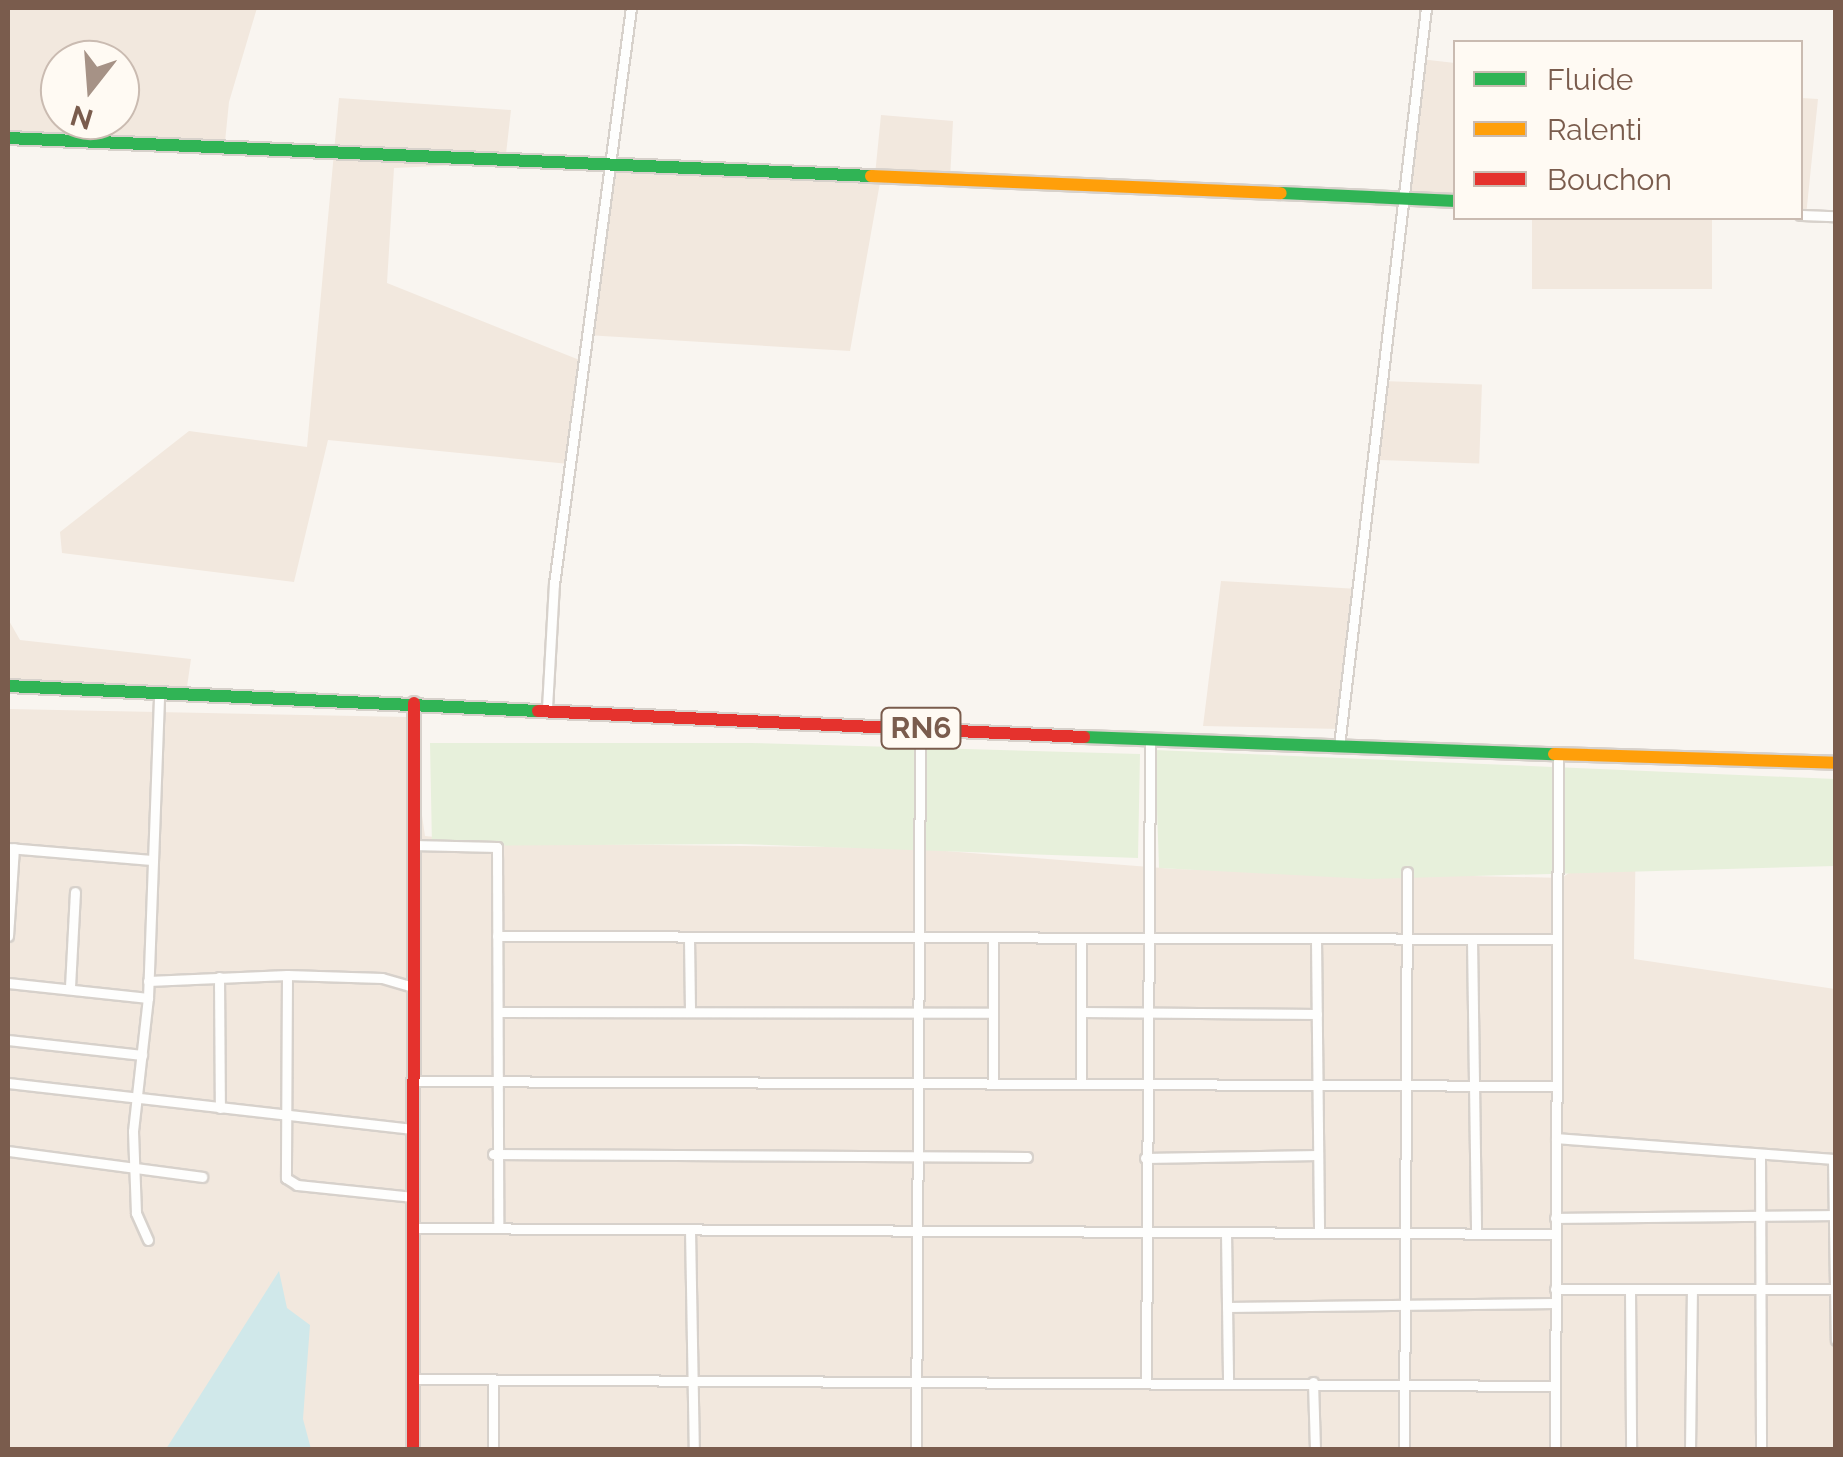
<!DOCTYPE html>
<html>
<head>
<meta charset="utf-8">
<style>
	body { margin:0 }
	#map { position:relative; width:1843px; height:1457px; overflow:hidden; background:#f9f5f0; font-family:Raleway,sans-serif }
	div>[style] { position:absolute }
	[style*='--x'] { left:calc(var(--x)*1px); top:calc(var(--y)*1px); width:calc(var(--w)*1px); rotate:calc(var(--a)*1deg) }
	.residential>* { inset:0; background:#f2e8de; transform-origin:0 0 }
	.green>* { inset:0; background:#e7f0db }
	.water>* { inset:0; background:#d0e8ea }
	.roads { filter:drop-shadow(2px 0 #d7d1cb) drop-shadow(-2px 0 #d7d1cb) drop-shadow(0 2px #d7d1cb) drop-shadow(0 -2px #d7d1cb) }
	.street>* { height:9px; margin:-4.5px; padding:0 4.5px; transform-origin:4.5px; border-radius:4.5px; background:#fefefd }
	.fast>* { height:12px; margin:-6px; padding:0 6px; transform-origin:6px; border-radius:6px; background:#30b455 }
	.slow>* { height:12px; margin:-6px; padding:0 6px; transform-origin:6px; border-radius:6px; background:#ff9f0a }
	.jam>* { height:12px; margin:-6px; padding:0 6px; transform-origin:6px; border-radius:6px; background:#e5322d }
	span { translate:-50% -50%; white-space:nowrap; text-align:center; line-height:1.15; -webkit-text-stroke:8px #fffaf3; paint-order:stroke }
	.shield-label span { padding:2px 8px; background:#fffaf3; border:2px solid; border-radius:8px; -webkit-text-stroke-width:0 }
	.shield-label { font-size:30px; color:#7a5c4d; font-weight:700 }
	.frame { position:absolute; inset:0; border:10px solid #7a5c4d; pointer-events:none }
	.legend { position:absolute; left:1453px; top:40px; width:350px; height:180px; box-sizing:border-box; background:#fffaf3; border:2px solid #cabbb1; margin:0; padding:12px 18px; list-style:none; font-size:30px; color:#7a5c4d }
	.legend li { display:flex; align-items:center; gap:20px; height:50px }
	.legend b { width:50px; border:2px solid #cabbb1 }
	.north { position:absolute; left:40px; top:40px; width:100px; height:100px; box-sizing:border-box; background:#fffaf3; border:2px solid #cabbb1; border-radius:50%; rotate:197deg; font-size:28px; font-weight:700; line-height:40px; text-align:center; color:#7a5c4d }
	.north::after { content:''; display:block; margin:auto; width:35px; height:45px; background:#a69286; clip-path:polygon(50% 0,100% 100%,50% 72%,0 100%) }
</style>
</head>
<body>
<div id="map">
	<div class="residential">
		<div style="clip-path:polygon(evenodd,8px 8px,257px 8px,229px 102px,225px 142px,8px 134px,8px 8px,60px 60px,120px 60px,120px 120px,60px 120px,60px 60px)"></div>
		<div style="clip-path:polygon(1420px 59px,1455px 63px,1455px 201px,1404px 200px)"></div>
		<div style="clip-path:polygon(339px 98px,511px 110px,505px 163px,394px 168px,387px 283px,582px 361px,569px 464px,328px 440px,294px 582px,62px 553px,60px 532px,189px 431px,307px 447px)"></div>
		<div style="clip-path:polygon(1801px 98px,1818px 99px,1806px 216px,1801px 215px)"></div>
		<div style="clip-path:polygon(881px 115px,953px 121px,950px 180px,881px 177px,850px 351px,586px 335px,612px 165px,875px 175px)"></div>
		<div style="left:1532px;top:218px;width:180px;height:71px"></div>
		<div style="left:1382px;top:381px;width:100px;height:79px;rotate:2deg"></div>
		<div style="clip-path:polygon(1221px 581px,1358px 589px,1341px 729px,1203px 726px)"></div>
		<div style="clip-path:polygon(8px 619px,20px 640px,191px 659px,187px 687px,8px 680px)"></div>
		<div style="clip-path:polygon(8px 709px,408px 717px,425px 836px,493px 843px,908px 848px,1175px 869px,1562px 878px,1636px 824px,1634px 959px,1835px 989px,1835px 1449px,8px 1450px)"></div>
	</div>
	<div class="green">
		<div style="clip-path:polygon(430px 743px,751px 743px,1140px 754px,1138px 858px,741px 844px,432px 846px)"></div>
		<div style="clip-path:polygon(1155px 750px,1835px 779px,1835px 866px,1369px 879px,1159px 868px)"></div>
	</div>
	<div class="water">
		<div style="clip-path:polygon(279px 1271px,287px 1308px,310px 1325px,303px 1419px,311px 1449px,166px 1449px)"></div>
	</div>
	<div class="roads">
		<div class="street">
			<div style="--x:1800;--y:215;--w:36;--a:2"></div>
			<div style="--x:547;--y:708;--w:124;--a:-86.8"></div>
			<div style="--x:554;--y:584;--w:581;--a:-82.39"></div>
			<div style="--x:1339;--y:746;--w:743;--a:-83.28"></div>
			<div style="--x:413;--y:845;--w:84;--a:1.4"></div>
			<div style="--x:497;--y:847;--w:381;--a:89.8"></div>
			<div style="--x:8;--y:848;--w:144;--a:4.8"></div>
			<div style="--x:8;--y:936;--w:88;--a:-86.1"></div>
			<div style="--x:497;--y:936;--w:1060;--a:0.16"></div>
			<div style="--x:689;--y:938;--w:74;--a:89.2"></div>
			<div style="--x:1316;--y:939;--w:293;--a:89.4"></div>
			<div style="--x:1472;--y:939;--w:295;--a:89.2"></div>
			<div style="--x:287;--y:975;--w:203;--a:90.3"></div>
			<div style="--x:286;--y:1178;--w:13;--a:32"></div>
			<div style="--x:297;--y:1185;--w:117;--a:5.9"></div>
			<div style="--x:219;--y:977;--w:131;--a:89.6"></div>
			<div style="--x:148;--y:981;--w:139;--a:-2.5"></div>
			<div style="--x:287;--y:975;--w:95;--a:1.8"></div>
			<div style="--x:382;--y:978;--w:32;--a:16"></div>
			<div style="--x:8;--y:983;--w:141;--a:6.1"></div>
			<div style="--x:70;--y:987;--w:95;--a:-87"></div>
			<div style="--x:498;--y:1012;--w:495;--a:0.1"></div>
			<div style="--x:1081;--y:1012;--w:236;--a:0.5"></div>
			<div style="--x:8;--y:1040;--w:135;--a:6.4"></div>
			<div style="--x:412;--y:1081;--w:1143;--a:0.25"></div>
			<div style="--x:8;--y:1083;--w:407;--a:6.5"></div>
			<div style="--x:993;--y:1083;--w:143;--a:-90"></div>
			<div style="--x:1081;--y:1083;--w:144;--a:-90"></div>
			<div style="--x:1556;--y:1138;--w:281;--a:4.3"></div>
			<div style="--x:8;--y:1151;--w:196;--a:7.6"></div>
			<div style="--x:493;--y:1154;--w:534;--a:0.32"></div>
			<div style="--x:1760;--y:1154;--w:296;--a:89.8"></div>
			<div style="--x:1145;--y:1158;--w:173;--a:-1"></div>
			<div style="--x:1833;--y:1159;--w:181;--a:89.1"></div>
			<div style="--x:1555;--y:1218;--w:279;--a:-0.6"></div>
			<div style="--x:413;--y:1228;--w:1142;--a:0.3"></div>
			<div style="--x:690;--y:1229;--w:221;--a:89"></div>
			<div style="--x:1226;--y:1232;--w:151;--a:89.2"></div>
			<div style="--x:148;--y:1240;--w:30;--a:-114"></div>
			<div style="--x:136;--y:1213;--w:82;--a:-92.1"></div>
			<div style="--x:133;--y:1131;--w:134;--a:-83.6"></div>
			<div style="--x:148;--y:998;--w:304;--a:-87.9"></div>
			<div style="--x:1555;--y:1289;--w:281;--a:0"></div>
			<div style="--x:1630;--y:1289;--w:161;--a:89.6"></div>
			<div style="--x:1227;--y:1307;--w:329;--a:-0.7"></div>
			<div style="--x:413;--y:1379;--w:1142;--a:0.35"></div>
			<div style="--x:1313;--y:1382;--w:68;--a:88.3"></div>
			<div style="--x:1146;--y:1383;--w:643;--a:-89.64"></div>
			<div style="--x:493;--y:1450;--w:71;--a:-90"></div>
			<div style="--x:916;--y:1450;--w:722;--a:-89.68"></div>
			<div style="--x:1404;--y:1450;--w:578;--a:-89.7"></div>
			<div style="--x:1555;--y:1450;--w:696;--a:-89.75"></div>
			<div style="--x:1690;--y:1450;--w:161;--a:-89.3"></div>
		</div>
		<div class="fast">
			<div style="--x:8;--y:138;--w:864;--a:2.52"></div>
			<div style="--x:1281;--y:193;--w:175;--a:2.6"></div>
			<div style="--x:8;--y:686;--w:531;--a:2.7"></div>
			<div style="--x:1084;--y:737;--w:470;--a:2.1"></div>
		</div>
		<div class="slow">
			<div style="--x:871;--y:176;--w:410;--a:2.4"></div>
			<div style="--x:1554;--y:754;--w:282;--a:1.8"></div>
		</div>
		<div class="jam">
			<div style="--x:538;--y:711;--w:547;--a:2.73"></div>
			<div style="--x:413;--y:1450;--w:747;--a:-89.92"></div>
		</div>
	</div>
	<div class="shield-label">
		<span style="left:921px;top:728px">RN6</span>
	</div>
	<div class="frame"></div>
	<ul class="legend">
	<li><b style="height:12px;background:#30b455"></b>Fluide</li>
	<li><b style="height:12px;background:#ff9f0a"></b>Ralenti</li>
	<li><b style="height:12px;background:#e5322d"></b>Bouchon</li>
	</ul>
	<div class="north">N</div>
</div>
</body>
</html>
